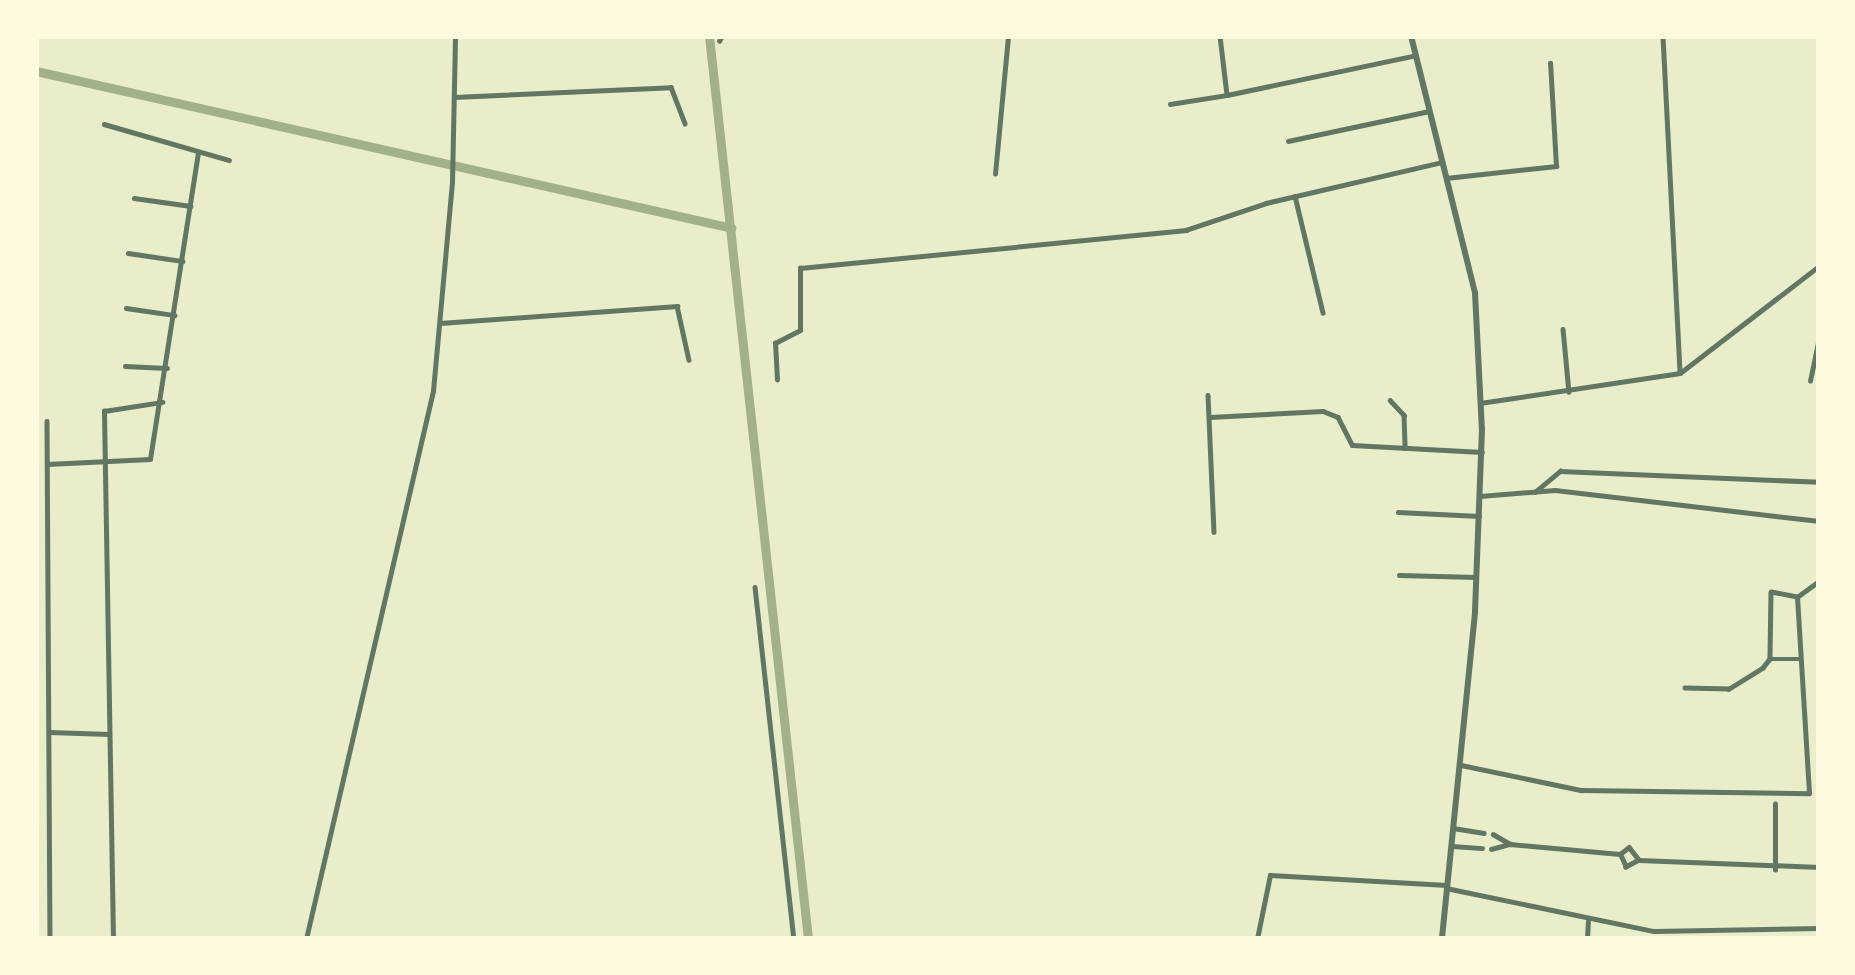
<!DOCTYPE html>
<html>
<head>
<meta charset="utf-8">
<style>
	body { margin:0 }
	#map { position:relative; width:1855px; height:975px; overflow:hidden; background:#e9edc9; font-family:Signika,sans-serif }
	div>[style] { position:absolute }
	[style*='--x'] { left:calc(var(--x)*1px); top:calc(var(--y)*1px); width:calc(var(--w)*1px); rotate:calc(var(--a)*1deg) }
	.canal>* { height:9px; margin:-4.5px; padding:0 4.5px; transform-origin:4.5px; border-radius:4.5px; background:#a3b18a }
	.minor>* { height:4.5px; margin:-2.25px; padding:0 2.25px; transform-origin:2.25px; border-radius:2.25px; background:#617663 }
	.tertiary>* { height:6px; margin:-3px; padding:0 3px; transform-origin:3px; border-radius:3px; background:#617663 }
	span { translate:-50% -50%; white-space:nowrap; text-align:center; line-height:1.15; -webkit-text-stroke:9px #fefae0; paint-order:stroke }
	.frame { position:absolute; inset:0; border:39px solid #fefae0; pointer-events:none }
</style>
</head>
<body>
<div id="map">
	<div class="canal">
		<div style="--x:709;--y:36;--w:908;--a:83.74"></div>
		<div style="--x:36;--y:71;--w:713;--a:12.71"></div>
	</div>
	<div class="minor">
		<div style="--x:1220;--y:36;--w:59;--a:83.2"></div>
		<div style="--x:1227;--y:95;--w:193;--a:-11.9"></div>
		<div style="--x:1663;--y:36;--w:336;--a:87.1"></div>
		<div style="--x:719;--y:41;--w:6;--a:-59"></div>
		<div style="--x:454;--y:97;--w:217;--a:-2.6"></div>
		<div style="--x:671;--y:87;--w:39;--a:69"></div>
		<div style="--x:1170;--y:104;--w:58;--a:-9"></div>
		<div style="--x:104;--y:124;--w:130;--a:16.1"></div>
		<div style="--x:1288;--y:141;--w:144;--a:-12"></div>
		<div style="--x:995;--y:174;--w:139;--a:-84.6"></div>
		<div style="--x:1446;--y:178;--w:111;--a:-6.2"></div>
		<div style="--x:1556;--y:166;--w:103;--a:-93.3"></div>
		<div style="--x:1295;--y:196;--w:120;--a:76.5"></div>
		<div style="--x:134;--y:198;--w:57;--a:8.1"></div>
		<div style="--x:128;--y:253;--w:55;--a:8.4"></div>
		<div style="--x:126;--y:308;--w:49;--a:8.3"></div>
		<div style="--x:440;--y:323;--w:238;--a:-4.1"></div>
		<div style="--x:677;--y:306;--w:55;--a:77.5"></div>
		<div style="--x:1563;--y:329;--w:63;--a:84.6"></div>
		<div style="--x:125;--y:366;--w:42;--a:2.7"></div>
		<div style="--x:777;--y:380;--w:37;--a:-93"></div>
		<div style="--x:775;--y:343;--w:28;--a:-27"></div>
		<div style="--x:800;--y:330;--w:62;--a:-90"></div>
		<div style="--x:800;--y:268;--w:388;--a:-5.6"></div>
		<div style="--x:1186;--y:230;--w:84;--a:-18.6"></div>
		<div style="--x:1266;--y:203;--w:181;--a:-13.1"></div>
		<div style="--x:1810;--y:381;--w:44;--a:-78.2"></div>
		<div style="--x:1208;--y:395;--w:137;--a:87.5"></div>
		<div style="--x:1390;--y:400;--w:21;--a:47"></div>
		<div style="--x:1404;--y:415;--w:33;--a:88"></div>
		<div style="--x:1480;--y:403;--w:202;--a:-8.5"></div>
		<div style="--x:1680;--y:373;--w:175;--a:-37.6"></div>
		<div style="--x:1210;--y:417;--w:113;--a:-3"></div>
		<div style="--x:1323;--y:411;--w:16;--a:22"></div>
		<div style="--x:1338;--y:417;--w:31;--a:63"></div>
		<div style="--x:1352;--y:445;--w:130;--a:3.1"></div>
		<div style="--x:47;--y:421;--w:518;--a:89.67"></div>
		<div style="--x:47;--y:464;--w:103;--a:-2.8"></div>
		<div style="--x:150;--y:459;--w:310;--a:-81.1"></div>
		<div style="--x:1535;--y:492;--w:33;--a:-40"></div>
		<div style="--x:1560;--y:471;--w:259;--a:2.4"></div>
		<div style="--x:1480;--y:496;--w:75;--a:-4.6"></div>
		<div style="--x:1555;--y:490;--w:266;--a:6.7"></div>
		<div style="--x:1398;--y:512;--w:81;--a:2.8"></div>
		<div style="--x:1399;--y:575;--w:77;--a:1.5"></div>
		<div style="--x:755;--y:587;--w:354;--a:83.7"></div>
		<div style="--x:1797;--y:597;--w:27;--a:-36"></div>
		<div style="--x:1771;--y:659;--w:30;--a:0"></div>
		<div style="--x:49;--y:732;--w:60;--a:1.9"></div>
		<div style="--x:1461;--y:765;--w:123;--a:11.8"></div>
		<div style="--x:1581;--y:790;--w:228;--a:0.8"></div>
		<div style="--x:1809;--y:793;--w:196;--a:-93.5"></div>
		<div style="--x:1797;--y:597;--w:26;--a:-169"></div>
		<div style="--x:1771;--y:592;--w:67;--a:90.9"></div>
		<div style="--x:1770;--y:659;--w:11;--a:128"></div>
		<div style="--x:1763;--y:668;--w:40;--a:148"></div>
		<div style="--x:1729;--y:689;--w:44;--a:-178.7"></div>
		<div style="--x:1453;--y:828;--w:31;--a:9"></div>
		<div style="--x:1493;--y:834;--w:20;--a:30"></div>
		<div style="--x:1452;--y:846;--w:30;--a:4"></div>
		<div style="--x:1491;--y:849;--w:20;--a:-15"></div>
		<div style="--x:1510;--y:844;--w:110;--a:5.2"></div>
		<div style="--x:1620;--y:854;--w:11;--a:-38"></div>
		<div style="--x:1629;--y:847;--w:16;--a:52"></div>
		<div style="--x:1639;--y:860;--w:15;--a:152"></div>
		<div style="--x:1626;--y:867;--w:14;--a:-115"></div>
		<div style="--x:1639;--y:860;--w:180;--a:2.2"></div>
		<div style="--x:1775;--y:870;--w:66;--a:-90"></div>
		<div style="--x:1446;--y:888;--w:212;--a:11.7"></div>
		<div style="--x:1654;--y:931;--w:165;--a:-1"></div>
		<div style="--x:113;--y:939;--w:528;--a:-90.98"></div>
		<div style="--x:104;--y:411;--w:59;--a:-8.8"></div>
		<div style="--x:306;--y:939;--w:563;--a:-76.95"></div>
		<div style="--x:433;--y:391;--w:210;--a:-84.8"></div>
		<div style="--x:452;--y:182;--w:146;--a:-88.8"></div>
		<div style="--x:1257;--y:939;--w:65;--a:-78.5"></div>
		<div style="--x:1270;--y:875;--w:177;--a:3.2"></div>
		<div style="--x:1587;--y:939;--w:17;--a:-87"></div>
	</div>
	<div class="tertiary">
		<div style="--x:1411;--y:36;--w:265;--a:76"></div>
		<div style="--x:1475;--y:293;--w:136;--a:87.1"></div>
		<div style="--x:1482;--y:429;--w:184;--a:92.2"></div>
		<div style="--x:1475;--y:613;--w:328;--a:95.8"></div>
	</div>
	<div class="frame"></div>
</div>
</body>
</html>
